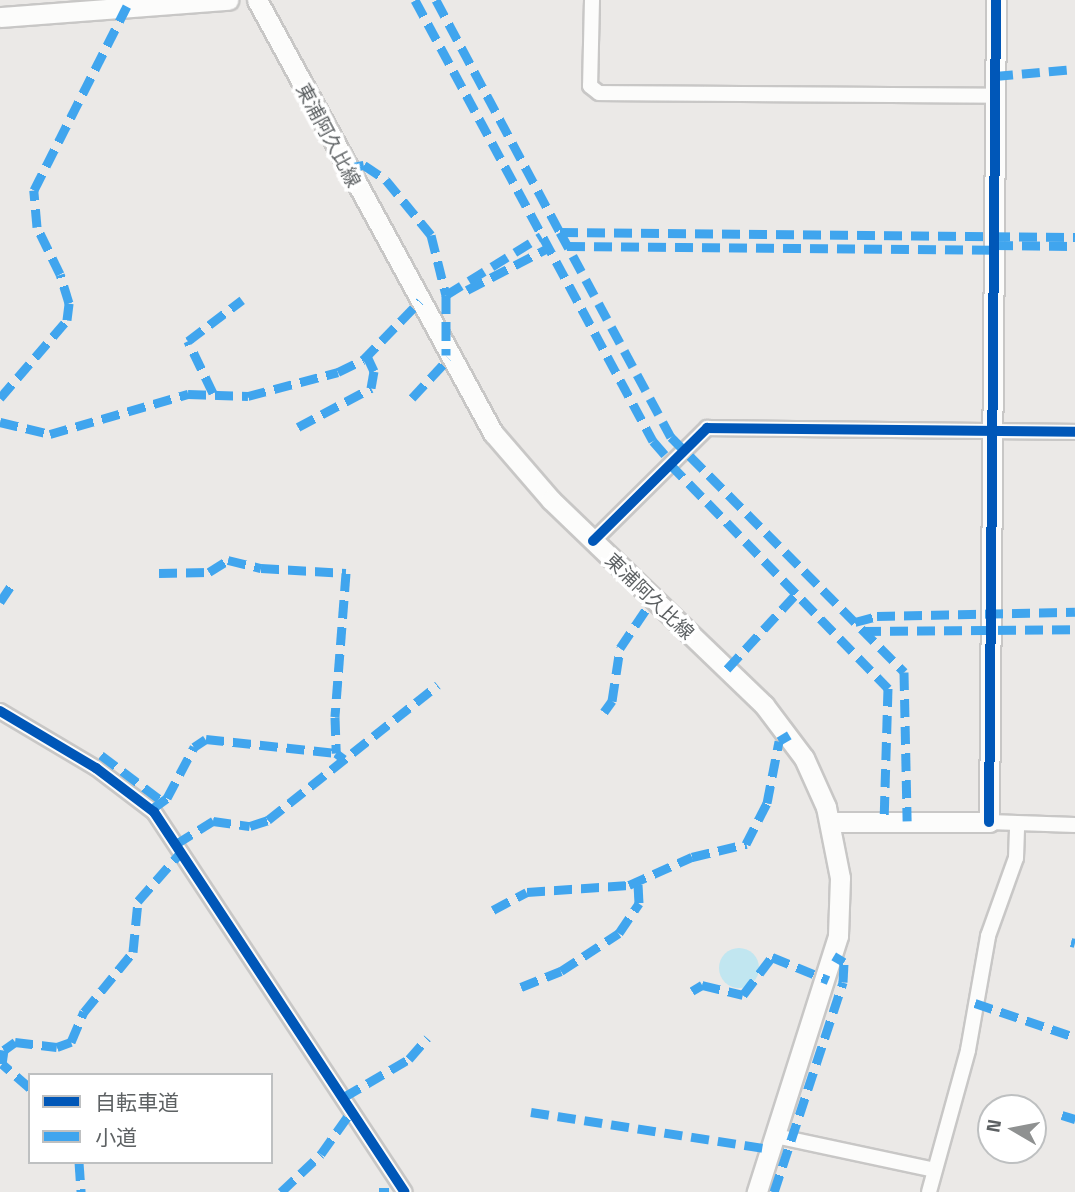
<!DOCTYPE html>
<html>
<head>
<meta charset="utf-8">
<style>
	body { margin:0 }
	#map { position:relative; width:1075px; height:1192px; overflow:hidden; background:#ebe9e7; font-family:"Titillium Web","Noto Sans JP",sans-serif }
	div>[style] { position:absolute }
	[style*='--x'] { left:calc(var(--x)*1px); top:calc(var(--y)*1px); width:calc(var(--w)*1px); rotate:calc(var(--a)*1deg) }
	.water>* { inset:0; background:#c1e6f0 }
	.round { border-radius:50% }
	.roads { filter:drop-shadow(2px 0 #c8c7c6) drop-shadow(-2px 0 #c8c7c6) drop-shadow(0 2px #c8c7c6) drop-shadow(0 -2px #c8c7c6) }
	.street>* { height:14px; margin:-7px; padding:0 7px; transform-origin:7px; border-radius:7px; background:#fcfcfb }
	.secondary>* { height:19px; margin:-9.5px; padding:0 9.5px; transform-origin:9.5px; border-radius:9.5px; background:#fcfcfb }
	.quiet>* { height:9px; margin-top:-4.5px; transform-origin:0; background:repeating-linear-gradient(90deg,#40a5ee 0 18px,transparent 0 27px) }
	.cycleway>* { height:10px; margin:-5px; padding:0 5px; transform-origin:5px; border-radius:5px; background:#0057b8 }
	span { translate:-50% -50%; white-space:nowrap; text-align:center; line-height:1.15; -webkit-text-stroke:7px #fff; paint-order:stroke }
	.street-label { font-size:19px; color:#5d6163 }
	.legend { position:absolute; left:28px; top:1073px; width:245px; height:91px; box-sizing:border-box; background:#fff; border:2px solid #bec0c1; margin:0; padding:9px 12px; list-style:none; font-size:21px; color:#5d6163 }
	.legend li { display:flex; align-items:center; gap:14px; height:35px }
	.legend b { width:35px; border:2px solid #bec0c1 }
	.north { position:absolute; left:977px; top:1094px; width:70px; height:70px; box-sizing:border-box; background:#fff; border:2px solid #bec0c1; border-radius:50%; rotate:280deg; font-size:19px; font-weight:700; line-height:28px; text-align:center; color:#5d6163 }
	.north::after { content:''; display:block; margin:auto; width:24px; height:32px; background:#8f9191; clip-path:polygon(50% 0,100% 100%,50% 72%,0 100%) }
</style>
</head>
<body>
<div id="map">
	<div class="water">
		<div class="round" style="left:719px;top:948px;width:40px;height:40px"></div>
	</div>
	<div class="roads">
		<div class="street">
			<div style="--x:592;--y:0;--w:86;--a:91.3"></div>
			<div style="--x:590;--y:86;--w:11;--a:38"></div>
			<div style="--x:599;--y:93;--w:396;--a:0.4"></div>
			<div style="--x:593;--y:541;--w:161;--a:-44.7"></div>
			<div style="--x:707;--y:428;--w:368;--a:0.6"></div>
			<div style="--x:0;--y:711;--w:112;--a:30.7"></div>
			<div style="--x:96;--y:768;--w:73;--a:37.2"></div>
			<div style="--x:154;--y:812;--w:455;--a:56.6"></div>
			<div style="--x:989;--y:822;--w:86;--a:2"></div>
			<div style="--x:776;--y:1136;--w:162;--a:12.1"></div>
			<div style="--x:929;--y:1192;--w:147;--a:-74.6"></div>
			<div style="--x:968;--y:1050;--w:116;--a:-80"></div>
			<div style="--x:988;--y:936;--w:83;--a:-70.3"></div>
			<div style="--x:1016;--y:858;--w:34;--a:-88"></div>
		</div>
		<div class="secondary">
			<div style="--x:257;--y:0;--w:494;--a:61.4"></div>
			<div style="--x:494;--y:434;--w:87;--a:49.2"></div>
			<div style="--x:551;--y:500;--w:296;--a:43.9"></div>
			<div style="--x:764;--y:705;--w:66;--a:53"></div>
			<div style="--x:804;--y:758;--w:54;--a:65.8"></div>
			<div style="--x:826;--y:807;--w:72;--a:78.8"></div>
			<div style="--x:840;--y:878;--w:58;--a:92"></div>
			<div style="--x:838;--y:936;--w:269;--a:107.6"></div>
			<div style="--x:0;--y:17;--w:229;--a:-4.3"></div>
			<div style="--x:832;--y:822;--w:157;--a:0"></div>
			<div style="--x:989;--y:822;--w:822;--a:-89.51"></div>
		</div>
	</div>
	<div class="quiet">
		<div style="--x:415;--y:0;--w:501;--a:61.65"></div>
		<div style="--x:653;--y:441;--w:29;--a:49"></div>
		<div style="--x:436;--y:0;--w:263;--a:61.9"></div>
		<div style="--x:560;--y:232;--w:515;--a:0.56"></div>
		<div style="--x:995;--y:76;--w:80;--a:-5"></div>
		<div style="--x:348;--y:168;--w:16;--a:-11"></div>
		<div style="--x:364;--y:165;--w:27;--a:34"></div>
		<div style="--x:386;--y:180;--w:71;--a:50.7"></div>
		<div style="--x:431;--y:235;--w:62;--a:76"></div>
		<div style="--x:446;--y:295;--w:60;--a:90"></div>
		<div style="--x:560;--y:232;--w:233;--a:61.6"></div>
		<div style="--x:671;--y:437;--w:331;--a:45.2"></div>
		<div style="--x:904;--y:672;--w:149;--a:88.8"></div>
		<div style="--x:995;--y:245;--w:80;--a:0.7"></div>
		<div style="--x:567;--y:246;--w:428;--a:0.5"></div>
		<div style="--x:467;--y:290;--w:91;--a:-27.4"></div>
		<div style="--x:446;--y:295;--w:112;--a:-31.8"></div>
		<div style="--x:213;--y:393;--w:58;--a:-115.7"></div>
		<div style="--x:188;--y:341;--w:68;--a:-37.2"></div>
		<div style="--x:0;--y:398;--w:103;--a:-49.3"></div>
		<div style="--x:67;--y:320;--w:17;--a:-83"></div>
		<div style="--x:69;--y:303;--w:30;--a:-107"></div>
		<div style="--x:60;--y:274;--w:52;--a:-116.1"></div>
		<div style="--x:37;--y:227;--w:37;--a:-95"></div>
		<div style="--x:34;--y:190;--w:206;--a:-63.2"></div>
		<div style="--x:412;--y:398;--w:54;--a:-47.2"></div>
		<div style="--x:0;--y:422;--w:51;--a:13.5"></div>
		<div style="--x:50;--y:434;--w:144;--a:-16.2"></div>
		<div style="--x:188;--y:394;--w:60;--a:1.9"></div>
		<div style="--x:248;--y:396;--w:93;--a:-14.9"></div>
		<div style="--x:338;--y:372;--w:28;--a:-26"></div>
		<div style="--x:363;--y:360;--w:82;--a:-46"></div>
		<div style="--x:298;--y:427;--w:83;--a:-28.1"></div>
		<div style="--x:371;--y:388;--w:17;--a:-80"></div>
		<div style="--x:374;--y:371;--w:17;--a:-115"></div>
		<div style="--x:670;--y:464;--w:313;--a:45.8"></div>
		<div style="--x:888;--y:688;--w:133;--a:91.7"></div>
		<div style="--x:159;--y:573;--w:50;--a:-1.1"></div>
		<div style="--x:209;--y:572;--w:22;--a:-32"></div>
		<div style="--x:228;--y:560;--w:34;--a:14"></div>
		<div style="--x:261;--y:568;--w:85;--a:3.4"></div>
		<div style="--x:346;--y:573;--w:144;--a:94.4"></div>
		<div style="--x:335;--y:717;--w:36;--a:88"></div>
		<div style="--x:336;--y:753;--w:10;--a:37"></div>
		<div style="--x:0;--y:602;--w:25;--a:-56"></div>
		<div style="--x:855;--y:622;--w:23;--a:-15"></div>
		<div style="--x:877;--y:616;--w:198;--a:-1.2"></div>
		<div style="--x:863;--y:631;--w:212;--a:-0.5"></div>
		<div style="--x:727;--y:669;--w:103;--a:-47.4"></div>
		<div style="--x:604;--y:712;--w:14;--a:-54"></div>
		<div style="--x:612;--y:701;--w:54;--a:-81.4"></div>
		<div style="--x:620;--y:648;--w:59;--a:-56"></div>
		<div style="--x:101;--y:755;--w:76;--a:37"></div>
		<div style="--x:152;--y:809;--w:19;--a:-36"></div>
		<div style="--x:167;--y:798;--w:58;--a:-62.1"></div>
		<div style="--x:194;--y:747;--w:14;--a:-34"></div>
		<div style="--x:206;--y:739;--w:131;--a:6.1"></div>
		<div style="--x:176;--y:844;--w:44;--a:-31.9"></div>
		<div style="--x:213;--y:821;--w:37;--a:8"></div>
		<div style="--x:250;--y:826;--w:19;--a:-18"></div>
		<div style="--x:268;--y:820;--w:217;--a:-38.5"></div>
		<div style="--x:493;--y:910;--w:38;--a:-28"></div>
		<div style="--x:527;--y:892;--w:102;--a:-3.9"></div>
		<div style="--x:629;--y:885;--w:69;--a:-24"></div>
		<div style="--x:692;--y:857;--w:56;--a:-13.5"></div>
		<div style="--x:746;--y:844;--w:46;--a:-62.9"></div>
		<div style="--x:767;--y:803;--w:63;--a:-79"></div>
		<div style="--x:779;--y:741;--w:12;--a:-31"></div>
		<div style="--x:1071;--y:942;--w:4;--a:14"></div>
		<div style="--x:521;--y:987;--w:43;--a:-21.8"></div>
		<div style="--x:561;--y:971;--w:69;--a:-33.2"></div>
		<div style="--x:619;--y:933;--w:36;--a:-56"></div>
		<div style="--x:639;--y:903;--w:22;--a:-93"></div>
		<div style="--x:692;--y:991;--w:12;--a:-31"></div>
		<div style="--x:702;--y:985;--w:42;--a:13.7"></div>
		<div style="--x:743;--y:995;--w:48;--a:-52.7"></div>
		<div style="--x:772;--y:957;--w:61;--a:22.3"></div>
		<div style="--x:975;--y:1003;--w:106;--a:18.8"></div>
		<div style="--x:30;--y:1088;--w:37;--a:-139"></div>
		<div style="--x:2;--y:1064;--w:14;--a:-82"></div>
		<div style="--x:4;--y:1050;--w:14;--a:-36"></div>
		<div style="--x:15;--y:1042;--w:42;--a:6.8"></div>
		<div style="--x:57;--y:1047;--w:15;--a:-20"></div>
		<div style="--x:71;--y:1042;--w:33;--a:-67"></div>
		<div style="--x:84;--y:1012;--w:77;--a:-50.8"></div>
		<div style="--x:133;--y:952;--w:51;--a:-84.4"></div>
		<div style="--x:138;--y:901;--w:65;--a:-48.7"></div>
		<div style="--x:344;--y:1097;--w:75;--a:-30.3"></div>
		<div style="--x:409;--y:1059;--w:28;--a:-49"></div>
		<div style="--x:531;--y:1112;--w:243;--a:8.8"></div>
		<div style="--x:1062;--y:1115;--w:14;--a:17"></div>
		<div style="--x:79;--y:1162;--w:30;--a:86"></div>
		<div style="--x:281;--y:1192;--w:55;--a:-43.5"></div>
		<div style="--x:321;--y:1154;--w:55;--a:-54.6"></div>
		<div style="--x:379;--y:1192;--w:10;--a:0"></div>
		<div style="--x:774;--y:1192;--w:221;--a:-71.8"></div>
		<div style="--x:843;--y:982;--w:20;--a:-87"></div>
		<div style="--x:844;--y:962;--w:12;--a:-149"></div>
	</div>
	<div class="cycleway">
		<div style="--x:593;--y:541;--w:161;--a:-44.7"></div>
		<div style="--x:707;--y:428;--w:368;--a:0.6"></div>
		<div style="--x:0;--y:711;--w:112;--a:30.7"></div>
		<div style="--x:96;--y:768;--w:73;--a:37.2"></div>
		<div style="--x:154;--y:812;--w:455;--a:56.6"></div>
		<div style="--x:989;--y:822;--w:822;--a:-89.51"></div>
	</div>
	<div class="street-label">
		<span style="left:329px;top:135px;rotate:62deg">東浦阿久比線</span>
		<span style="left:650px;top:596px;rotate:44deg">東浦阿久比線</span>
	</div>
	<ul class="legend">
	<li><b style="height:9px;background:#0057b8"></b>自転車道</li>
	<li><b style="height:9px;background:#40a5ee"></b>小道</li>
	</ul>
	<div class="north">N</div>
</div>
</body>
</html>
